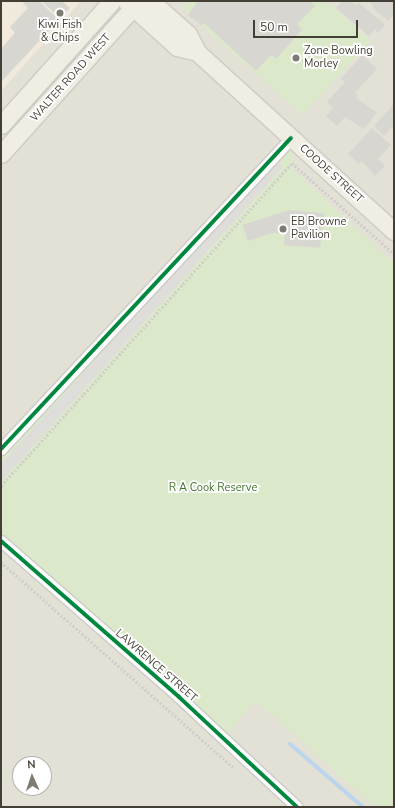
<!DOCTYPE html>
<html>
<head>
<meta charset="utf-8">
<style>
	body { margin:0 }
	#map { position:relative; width:395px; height:808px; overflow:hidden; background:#efeee9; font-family:"Nunito Sans",sans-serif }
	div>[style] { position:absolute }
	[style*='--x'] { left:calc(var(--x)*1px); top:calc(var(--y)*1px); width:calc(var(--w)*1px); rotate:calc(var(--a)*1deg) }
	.residential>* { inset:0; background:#e3e0d6 }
	.commercial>* { inset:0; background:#f1eadc }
	.green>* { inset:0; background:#dbe9ca }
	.parking>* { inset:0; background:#deddd9 }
	.stream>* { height:4px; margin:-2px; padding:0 2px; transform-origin:2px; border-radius:2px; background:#bad5ec }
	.building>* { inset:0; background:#d8d6d1 }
	.path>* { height:2.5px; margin-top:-1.25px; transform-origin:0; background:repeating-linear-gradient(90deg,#d0ceca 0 2px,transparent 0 4px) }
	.roads { filter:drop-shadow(1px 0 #cdcbc7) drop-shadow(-1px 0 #cdcbc7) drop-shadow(0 1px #cdcbc7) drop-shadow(0 -1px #cdcbc7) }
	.street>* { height:11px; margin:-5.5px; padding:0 5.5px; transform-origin:5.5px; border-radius:5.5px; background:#fdfcfc }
	.primary>* { height:17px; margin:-8.5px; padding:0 8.5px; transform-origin:8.5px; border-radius:8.5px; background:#f0ede3 }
	.cycleway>* { height:4px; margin:-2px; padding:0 2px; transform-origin:2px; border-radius:2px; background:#00873e }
	.dots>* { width:11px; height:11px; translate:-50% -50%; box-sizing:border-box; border:2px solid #fff; border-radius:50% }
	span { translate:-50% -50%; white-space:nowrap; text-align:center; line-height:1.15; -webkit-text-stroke:3.5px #fff; paint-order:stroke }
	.poi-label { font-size:11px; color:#443f35 }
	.left { translate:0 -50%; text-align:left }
	.street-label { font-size:11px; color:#443f35 }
	.park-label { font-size:11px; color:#42732b }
	.frame { position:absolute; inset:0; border:2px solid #443f35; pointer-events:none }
	.north { position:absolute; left:12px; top:756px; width:40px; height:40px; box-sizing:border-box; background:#fff; border:1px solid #b4b2ae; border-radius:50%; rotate:357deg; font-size:11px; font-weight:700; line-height:16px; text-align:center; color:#443f35 }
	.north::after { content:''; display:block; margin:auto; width:14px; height:18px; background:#807c74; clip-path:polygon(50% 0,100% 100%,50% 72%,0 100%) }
	.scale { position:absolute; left:253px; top:20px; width:105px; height:18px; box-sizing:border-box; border:2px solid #443f35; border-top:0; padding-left:5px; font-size:12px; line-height:14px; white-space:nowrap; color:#443f35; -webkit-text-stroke:3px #fff; paint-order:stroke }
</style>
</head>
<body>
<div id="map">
	<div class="residential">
		<div style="clip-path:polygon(evenodd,1px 1px,394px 1px,394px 807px,1px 807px,1px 1px,20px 764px,44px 764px,44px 788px,20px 788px,20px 764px)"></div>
	</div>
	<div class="commercial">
		<div style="clip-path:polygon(1px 1px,81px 1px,1px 91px)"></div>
	</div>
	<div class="green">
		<div style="clip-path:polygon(184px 1px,327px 1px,371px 41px,302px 115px,186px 11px)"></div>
		<div style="clip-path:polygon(291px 138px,294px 171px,394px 263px,394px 807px,375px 807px,256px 701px,223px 738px,1px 541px,1px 449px)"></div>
	</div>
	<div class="parking">
		<div style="clip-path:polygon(277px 160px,283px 167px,1px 482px,1px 464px)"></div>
	</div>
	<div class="stream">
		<div style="--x:290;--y:744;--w:96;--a:40.8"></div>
	</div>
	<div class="building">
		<div style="clip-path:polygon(25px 1px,39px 1px,59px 20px,1px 82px,1px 49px,15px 33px,10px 27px,28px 8px,23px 3px)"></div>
		<div style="clip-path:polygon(41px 1px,62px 1px,70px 8px,60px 18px)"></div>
		<div style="clip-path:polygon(198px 1px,309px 1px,315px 6px,297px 24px,302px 30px,276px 59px,271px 55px,256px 71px,204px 23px,201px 25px,188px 15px)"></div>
		<div style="clip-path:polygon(342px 1px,352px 1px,354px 5px,359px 3px,385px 25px,378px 33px,375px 29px,369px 36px,336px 8px)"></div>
		<div style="clip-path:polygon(370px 1px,394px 1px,394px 15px,388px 21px,374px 9px)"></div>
		<div style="clip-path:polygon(362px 55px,377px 69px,355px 93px,358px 95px,356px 98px,377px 113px,364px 129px,345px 117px,337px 126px,326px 116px,333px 108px,327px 102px,345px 82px,341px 79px)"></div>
		<div style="clip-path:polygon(394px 104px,394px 129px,392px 127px,384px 136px,374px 126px)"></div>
		<div style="clip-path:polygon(372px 128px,391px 145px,378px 159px,385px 166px,375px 176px,362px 161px,359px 164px,348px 154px)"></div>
		<div style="clip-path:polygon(289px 210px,324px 213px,320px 248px,284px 245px,285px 234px,272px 233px,248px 241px,242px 225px)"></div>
	</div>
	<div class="path">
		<div style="--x:1;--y:486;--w:435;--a:-48"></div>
		<div style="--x:292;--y:163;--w:137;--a:41.7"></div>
		<div style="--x:1;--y:562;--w:312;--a:41.5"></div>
	</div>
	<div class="roads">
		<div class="street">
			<div style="--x:1;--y:449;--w:425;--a:-47"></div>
			<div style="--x:1;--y:541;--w:237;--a:41.2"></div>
			<div style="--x:179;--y:697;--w:161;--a:43"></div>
		</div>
		<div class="primary">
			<div style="--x:126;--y:1;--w:69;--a:42"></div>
			<div style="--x:177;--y:47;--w:21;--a:14"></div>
			<div style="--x:151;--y:1;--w:50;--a:41.7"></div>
			<div style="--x:188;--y:34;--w:20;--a:63"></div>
			<div style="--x:197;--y:52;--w:266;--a:42.3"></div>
			<div style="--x:1;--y:125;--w:166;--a:-48.2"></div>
			<div style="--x:1;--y:154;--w:206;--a:-48"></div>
		</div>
	</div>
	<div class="cycleway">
		<div style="--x:1;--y:449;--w:425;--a:-47"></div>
		<div style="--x:1;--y:541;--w:237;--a:41.2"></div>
		<div style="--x:179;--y:697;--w:161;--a:43"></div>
	</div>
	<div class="dots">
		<div style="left:60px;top:13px;background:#807c74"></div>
		<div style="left:296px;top:58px;background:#807c74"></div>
		<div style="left:283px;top:229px;background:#807c74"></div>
	</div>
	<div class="poi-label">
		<span style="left:60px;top:32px">Kiwi Fish<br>&amp; Chips</span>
		<span class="left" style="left:304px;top:58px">Zone Bowling<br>Morley</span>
		<span class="left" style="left:291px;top:229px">EB Browne<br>Pavilion</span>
	</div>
	<div class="street-label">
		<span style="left:71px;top:78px;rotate:-48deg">WALTER ROAD WEST</span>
		<span style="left:331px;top:174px;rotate:42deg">COODE STREET</span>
		<span style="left:156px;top:666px;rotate:41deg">LAWRENCE STREET</span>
	</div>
	<div class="park-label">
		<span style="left:213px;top:488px">R A Cook Reserve</span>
	</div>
	<div class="frame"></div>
	<div class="north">N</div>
	<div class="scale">50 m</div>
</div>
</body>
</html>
